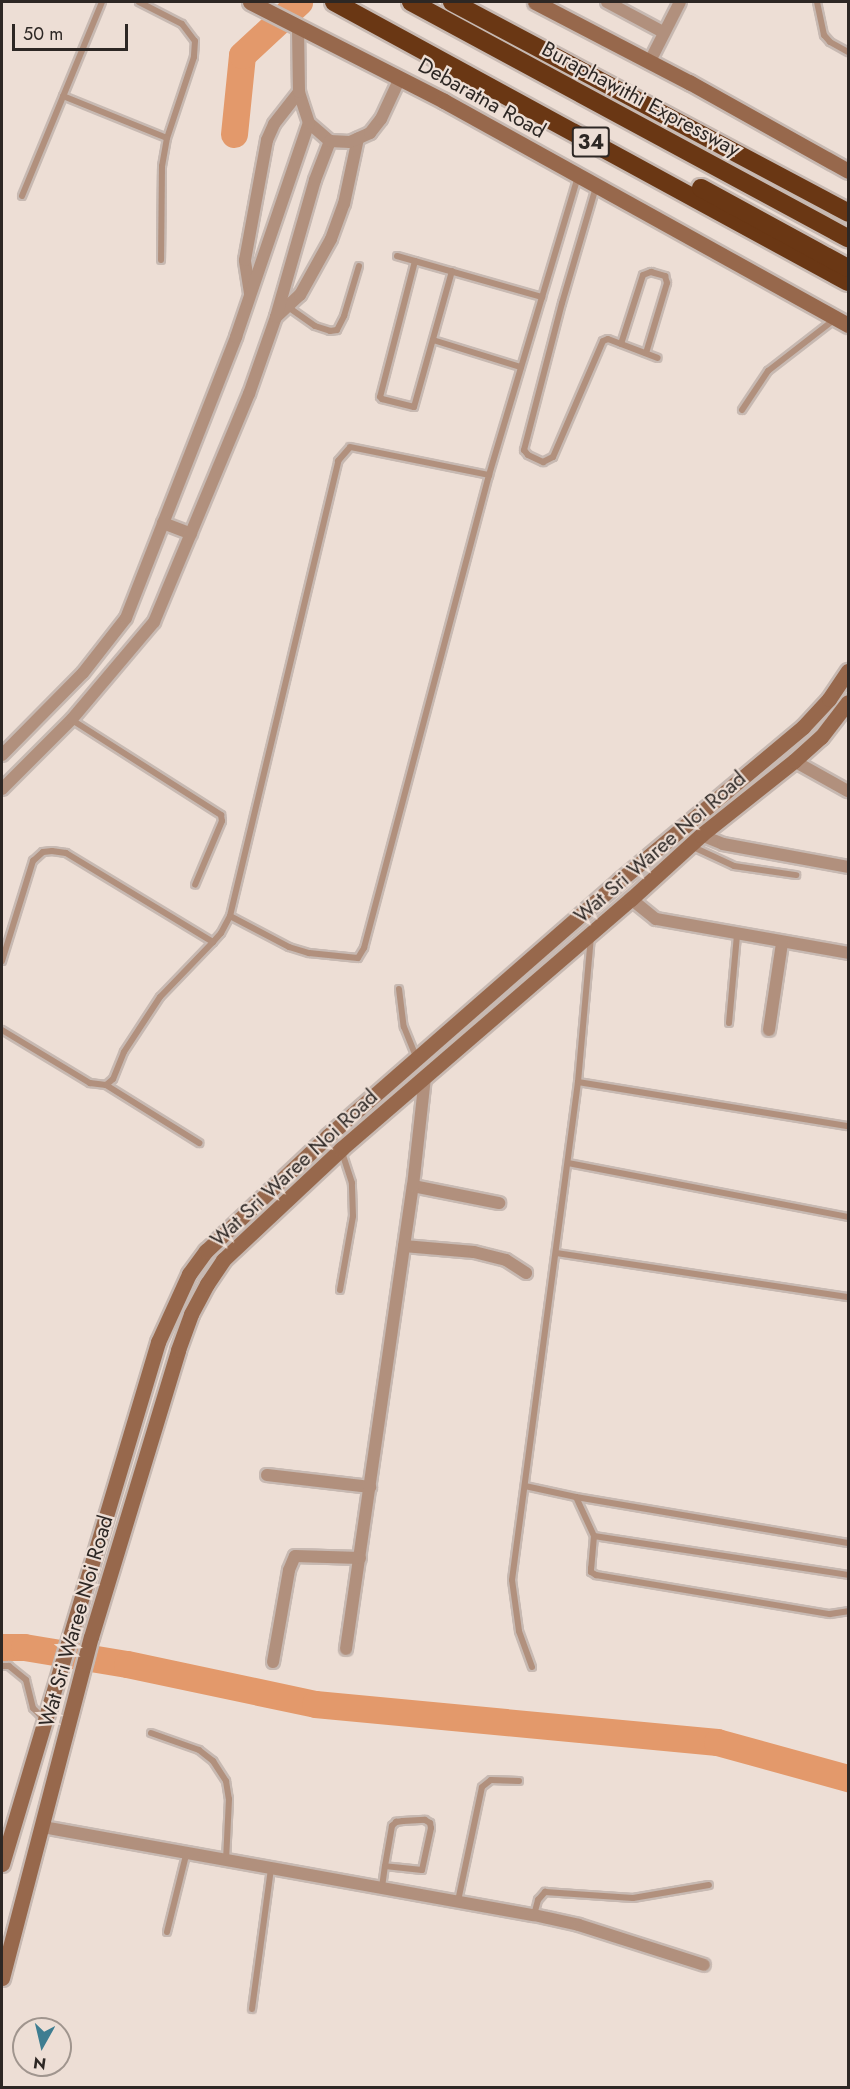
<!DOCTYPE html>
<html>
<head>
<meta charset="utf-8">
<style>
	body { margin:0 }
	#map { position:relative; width:850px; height:2089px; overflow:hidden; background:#edded5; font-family:Jost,sans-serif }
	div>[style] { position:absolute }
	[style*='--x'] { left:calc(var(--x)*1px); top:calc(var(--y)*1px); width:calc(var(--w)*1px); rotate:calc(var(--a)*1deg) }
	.river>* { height:27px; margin:-13.5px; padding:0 13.5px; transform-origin:13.5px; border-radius:13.5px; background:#e3996b }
	.roads { filter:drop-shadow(2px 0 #c7b9b2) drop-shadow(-2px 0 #c7b9b2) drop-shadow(0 2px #c7b9b2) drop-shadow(0 -2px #c7b9b2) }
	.lane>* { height:6px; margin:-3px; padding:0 3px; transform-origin:3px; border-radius:3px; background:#b1907d }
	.street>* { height:12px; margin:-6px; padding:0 6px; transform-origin:6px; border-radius:6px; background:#b1907d }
	.secondary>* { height:15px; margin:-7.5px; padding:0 7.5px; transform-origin:7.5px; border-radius:7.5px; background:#97684c }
	.highway>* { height:18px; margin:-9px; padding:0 9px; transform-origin:9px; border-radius:9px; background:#6a3714 }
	span { translate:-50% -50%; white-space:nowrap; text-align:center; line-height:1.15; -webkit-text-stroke:4.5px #edded5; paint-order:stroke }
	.shield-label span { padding:2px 4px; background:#edded5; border:2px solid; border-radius:4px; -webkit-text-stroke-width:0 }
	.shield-label { font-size:20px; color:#2d2724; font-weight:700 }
	.street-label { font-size:21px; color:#2d2724 }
	.frame { position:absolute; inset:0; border:3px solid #2d2724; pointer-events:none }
	.north { position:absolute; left:12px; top:2017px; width:60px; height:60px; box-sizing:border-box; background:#edded5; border:2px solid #a0958e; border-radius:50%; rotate:188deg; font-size:16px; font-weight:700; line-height:24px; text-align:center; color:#2d2724 }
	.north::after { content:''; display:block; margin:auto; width:21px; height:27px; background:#3e7d91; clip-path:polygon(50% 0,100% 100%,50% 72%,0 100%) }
	.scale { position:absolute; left:12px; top:24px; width:116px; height:27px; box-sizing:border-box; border:3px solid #2d2724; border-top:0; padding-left:8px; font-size:18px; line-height:21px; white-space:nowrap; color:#2d2724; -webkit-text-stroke:4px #edded5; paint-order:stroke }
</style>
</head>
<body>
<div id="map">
	<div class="river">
		<div style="--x:234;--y:134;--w:79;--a:-84.2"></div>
		<div style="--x:242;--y:55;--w:78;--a:-42.9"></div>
		<div style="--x:2;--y:1647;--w:22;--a:0"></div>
		<div style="--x:24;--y:1647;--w:104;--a:9.4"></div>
		<div style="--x:127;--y:1664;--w:192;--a:12"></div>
		<div style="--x:315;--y:1704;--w:404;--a:5.4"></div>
		<div style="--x:717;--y:1742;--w:136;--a:15.4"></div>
	</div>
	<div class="roads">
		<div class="lane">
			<div style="--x:139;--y:2;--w:48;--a:27.1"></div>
			<div style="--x:182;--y:24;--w:21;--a:53"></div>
			<div style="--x:195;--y:41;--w:16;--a:94"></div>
			<div style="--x:194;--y:57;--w:85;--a:108.4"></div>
			<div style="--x:817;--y:2;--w:34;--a:78"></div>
			<div style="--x:824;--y:35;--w:9;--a:49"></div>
			<div style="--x:830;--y:42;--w:21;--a:29"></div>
			<div style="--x:63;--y:96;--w:112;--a:22"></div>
			<div style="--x:167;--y:138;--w:28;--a:100"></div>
			<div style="--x:162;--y:166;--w:94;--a:90.6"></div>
			<div style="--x:596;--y:187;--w:121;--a:106.3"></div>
			<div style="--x:562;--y:303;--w:152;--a:104.5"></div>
			<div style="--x:524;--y:450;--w:6;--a:51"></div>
			<div style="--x:528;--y:455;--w:17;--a:25"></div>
			<div style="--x:543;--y:462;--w:11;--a:-27"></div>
			<div style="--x:553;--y:457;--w:126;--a:-66.7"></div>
			<div style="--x:603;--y:341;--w:5;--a:-22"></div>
			<div style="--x:608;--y:339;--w:53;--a:20.8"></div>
			<div style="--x:22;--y:196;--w:210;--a:-67.6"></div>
			<div style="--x:397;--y:256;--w:151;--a:15.8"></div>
			<div style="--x:415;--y:261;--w:140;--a:104.4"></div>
			<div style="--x:380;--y:397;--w:3;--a:45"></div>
			<div style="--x:382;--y:399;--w:33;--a:14"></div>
			<div style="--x:414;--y:407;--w:141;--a:-74.4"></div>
			<div style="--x:288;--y:307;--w:33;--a:35"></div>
			<div style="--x:315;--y:326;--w:16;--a:18"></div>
			<div style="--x:330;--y:331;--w:7;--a:-8"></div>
			<div style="--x:337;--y:330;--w:16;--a:-63"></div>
			<div style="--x:344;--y:316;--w:52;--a:-73.3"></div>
			<div style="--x:433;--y:340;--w:92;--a:17.1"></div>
			<div style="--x:621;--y:344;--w:72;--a:-72.3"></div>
			<div style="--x:643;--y:275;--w:9;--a:-21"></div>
			<div style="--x:651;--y:272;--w:15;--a:16"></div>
			<div style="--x:665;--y:276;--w:7;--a:74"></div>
			<div style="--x:667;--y:283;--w:73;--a:106.7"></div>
			<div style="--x:742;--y:410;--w:47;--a:-56.3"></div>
			<div style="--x:768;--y:371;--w:85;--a:-37.8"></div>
			<div style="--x:72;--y:720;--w:177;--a:32.5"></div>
			<div style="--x:221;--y:815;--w:6;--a:81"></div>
			<div style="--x:222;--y:821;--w:69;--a:112.9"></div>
			<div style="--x:691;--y:846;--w:47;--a:24.9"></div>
			<div style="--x:734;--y:866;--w:63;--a:8.3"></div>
			<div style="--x:230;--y:916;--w:67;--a:27.7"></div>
			<div style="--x:289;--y:947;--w:21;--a:17"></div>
			<div style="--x:309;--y:953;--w:49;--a:5.8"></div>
			<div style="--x:358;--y:958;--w:12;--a:-59"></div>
			<div style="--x:364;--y:948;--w:489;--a:-75.2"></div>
			<div style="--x:489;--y:475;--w:312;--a:-73.4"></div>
			<div style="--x:213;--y:942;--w:12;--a:-48"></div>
			<div style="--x:221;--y:933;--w:19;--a:-62"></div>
			<div style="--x:230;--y:916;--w:468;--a:-76.6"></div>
			<div style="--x:338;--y:461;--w:18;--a:-49"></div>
			<div style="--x:350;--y:447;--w:142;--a:11.4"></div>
			<div style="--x:2;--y:961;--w:105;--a:-72.8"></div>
			<div style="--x:33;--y:861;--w:13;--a:-42"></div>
			<div style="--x:43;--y:852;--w:9;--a:-6"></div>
			<div style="--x:52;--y:851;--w:14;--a:8"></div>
			<div style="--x:66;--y:853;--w:172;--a:31.2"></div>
			<div style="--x:213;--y:942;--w:76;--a:133.9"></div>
			<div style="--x:160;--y:997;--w:66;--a:123.2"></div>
			<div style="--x:124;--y:1052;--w:29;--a:112"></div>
			<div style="--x:113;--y:1079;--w:9;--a:139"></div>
			<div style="--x:399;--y:989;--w:38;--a:83"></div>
			<div style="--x:404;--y:1027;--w:31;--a:68"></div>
			<div style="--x:729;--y:1023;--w:88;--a:-84.8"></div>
			<div style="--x:2;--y:1030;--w:103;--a:31.1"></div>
			<div style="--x:90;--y:1083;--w:16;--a:7"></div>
			<div style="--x:106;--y:1085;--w:110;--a:31.9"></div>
			<div style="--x:578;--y:1082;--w:274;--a:9.3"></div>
			<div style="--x:568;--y:1163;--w:285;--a:10.9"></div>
			<div style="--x:556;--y:1253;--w:295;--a:8.6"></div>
			<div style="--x:340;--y:1290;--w:75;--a:-80"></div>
			<div style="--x:353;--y:1216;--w:33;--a:-92"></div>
			<div style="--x:352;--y:1183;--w:35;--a:-108"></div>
			<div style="--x:525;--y:1486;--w:52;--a:12.2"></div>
			<div style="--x:594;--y:1536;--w:257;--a:8.7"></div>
			<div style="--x:848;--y:1543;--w:276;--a:-170.4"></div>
			<div style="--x:576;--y:1497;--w:43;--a:65.2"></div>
			<div style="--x:594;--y:1536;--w:32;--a:95"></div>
			<div style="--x:591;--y:1568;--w:4;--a:90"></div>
			<div style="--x:591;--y:1572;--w:6;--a:31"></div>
			<div style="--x:596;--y:1575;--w:237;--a:9.5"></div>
			<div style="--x:830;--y:1614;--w:18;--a:-9"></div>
			<div style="--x:2;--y:1666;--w:7;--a:0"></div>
			<div style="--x:9;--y:1666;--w:22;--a:39"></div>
			<div style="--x:26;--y:1680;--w:29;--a:76"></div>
			<div style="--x:33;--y:1708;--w:16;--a:45"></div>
			<div style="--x:532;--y:1667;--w:38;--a:-110"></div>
			<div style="--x:519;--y:1631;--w:51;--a:-97.8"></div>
			<div style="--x:512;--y:1580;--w:502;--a:-82.45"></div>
			<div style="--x:578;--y:1082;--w:146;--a:-84.9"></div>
			<div style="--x:151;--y:1733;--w:51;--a:19.5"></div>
			<div style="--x:199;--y:1750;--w:18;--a:38"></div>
			<div style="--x:213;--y:1761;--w:24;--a:57"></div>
			<div style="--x:226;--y:1781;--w:18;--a:81"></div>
			<div style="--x:229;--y:1799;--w:62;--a:92.8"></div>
			<div style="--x:382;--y:1887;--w:21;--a:-82"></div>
			<div style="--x:385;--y:1866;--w:41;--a:-80.1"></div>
			<div style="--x:392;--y:1826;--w:6;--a:-45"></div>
			<div style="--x:396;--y:1822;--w:7;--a:-8"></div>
			<div style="--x:403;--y:1821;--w:22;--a:-3"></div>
			<div style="--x:425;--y:1820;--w:6;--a:31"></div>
			<div style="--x:430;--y:1823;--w:5;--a:79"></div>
			<div style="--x:431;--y:1828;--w:43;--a:102.1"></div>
			<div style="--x:422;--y:1870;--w:37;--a:-174"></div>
			<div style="--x:458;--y:1901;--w:116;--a:-78.1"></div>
			<div style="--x:482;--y:1787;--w:11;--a:-38"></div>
			<div style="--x:491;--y:1780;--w:28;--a:2"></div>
			<div style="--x:534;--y:1915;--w:16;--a:-75"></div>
			<div style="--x:538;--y:1900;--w:11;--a:-49"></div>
			<div style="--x:545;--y:1892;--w:88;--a:3.9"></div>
			<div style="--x:633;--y:1898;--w:77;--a:-9.7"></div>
			<div style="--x:167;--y:1932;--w:79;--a:-76.1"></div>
			<div style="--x:252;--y:2009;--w:141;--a:-82.3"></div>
		</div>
		<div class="street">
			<div style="--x:607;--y:2;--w:64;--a:28.2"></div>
			<div style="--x:649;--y:63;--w:68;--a:-63.1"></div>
			<div style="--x:309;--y:123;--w:28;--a:41"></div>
			<div style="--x:250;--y:293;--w:33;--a:-99"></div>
			<div style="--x:245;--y:260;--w:122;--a:-79.6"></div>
			<div style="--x:267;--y:140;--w:17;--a:-66"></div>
			<div style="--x:274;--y:124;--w:41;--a:-52"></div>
			<div style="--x:276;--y:317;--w:33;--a:-43"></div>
			<div style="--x:300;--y:295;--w:64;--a:-61"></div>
			<div style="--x:331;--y:239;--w:37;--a:-70"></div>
			<div style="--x:344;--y:204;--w:67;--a:-78"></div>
			<div style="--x:163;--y:523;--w:30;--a:21"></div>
			<div style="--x:2;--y:755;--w:115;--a:-45.4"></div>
			<div style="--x:83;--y:673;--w:70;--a:-52"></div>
			<div style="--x:126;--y:618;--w:302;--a:-68.6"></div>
			<div style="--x:236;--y:337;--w:226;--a:-71.2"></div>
			<div style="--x:309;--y:123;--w:33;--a:-108"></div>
			<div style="--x:299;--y:92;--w:65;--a:-90.9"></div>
			<div style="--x:794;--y:761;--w:62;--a:29.1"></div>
			<div style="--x:2;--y:789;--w:99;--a:-45"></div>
			<div style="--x:72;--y:719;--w:127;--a:-49.8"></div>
			<div style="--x:154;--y:622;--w:247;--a:-67.4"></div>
			<div style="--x:249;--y:394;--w:82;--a:-70.7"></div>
			<div style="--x:276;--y:317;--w:142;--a:-74.1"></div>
			<div style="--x:315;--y:180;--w:42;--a:-69"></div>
			<div style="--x:330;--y:141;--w:20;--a:3"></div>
			<div style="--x:350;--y:142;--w:22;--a:-24"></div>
			<div style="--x:370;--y:133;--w:18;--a:-52"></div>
			<div style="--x:381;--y:119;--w:45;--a:-65.1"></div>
			<div style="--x:701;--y:835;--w:24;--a:22"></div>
			<div style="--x:723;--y:844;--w:127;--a:10.4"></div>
			<div style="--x:631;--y:899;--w:32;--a:39"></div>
			<div style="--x:656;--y:919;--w:195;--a:10"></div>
			<div style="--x:769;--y:1030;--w:88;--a:-81.5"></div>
			<div style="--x:413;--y:1186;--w:88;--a:11.2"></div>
			<div style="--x:404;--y:1246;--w:70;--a:4.9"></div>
			<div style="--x:474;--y:1252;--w:33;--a:14"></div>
			<div style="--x:506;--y:1260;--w:24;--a:33"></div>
			<div style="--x:267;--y:1475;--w:104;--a:6.6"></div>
			<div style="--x:346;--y:1649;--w:468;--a:-81.8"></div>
			<div style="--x:413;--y:1186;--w:109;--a:-83.7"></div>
			<div style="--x:273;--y:1662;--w:93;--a:-80.1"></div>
			<div style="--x:289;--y:1570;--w:15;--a:-67"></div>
			<div style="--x:295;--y:1556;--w:65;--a:1.8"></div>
			<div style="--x:43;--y:1827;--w:499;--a:10.2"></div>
			<div style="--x:534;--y:1915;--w:46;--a:12.5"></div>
			<div style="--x:579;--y:1925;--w:131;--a:17.7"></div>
		</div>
		<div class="secondary">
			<div style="--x:250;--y:2;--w:218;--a:27"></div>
			<div style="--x:444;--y:101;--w:462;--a:29"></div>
			<div style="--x:535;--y:2;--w:174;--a:27.5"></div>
			<div style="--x:689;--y:82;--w:182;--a:29.2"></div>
			<div style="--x:2;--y:1864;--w:545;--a:-73.36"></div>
			<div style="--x:158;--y:1342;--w:75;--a:-65.5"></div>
			<div style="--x:189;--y:1274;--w:29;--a:-54"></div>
			<div style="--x:206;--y:1251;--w:168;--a:-43.3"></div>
			<div style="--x:328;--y:1136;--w:387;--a:-41.2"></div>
			<div style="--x:619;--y:881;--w:240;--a:-39.9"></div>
			<div style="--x:803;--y:727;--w:38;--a:-47"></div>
			<div style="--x:829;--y:699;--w:34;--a:-56"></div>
			<div style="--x:2;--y:1978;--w:352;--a:-75.4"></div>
			<div style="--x:91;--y:1637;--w:300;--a:-73.1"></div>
			<div style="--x:178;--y:1350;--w:38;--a:-70"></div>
			<div style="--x:191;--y:1314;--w:34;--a:-62"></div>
			<div style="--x:207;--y:1284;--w:29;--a:-56"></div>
			<div style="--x:223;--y:1260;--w:162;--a:-43.2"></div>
			<div style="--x:341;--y:1149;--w:383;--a:-40.8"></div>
			<div style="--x:631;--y:899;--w:95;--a:-42.4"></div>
			<div style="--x:701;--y:835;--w:119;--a:-38.5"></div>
			<div style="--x:794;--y:761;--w:36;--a:-42"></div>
			<div style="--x:821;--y:737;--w:44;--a:-52.4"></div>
		</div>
		<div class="highway">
			<div style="--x:334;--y:2;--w:585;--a:28.58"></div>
			<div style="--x:411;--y:2;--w:497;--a:28.4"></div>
			<div style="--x:452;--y:2;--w:449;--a:28"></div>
			<div style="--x:701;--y:188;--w:167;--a:28.6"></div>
		</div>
	</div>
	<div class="shield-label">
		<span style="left:591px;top:142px">34</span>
	</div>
	<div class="street-label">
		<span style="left:482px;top:98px;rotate:29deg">Debaratna Road</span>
		<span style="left:641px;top:99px;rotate:28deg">Buraphawithi Expressway</span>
		<span style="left:660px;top:847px;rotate:-41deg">Wat Sri Waree Noi Road</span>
		<span style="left:294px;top:1168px;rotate:-43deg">Wat Sri Waree Noi Road</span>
		<span style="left:76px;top:1621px;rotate:-74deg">Wat Sri Waree Noi Road</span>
	</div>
	<div class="frame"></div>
	<div class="north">N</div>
	<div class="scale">50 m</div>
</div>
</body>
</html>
